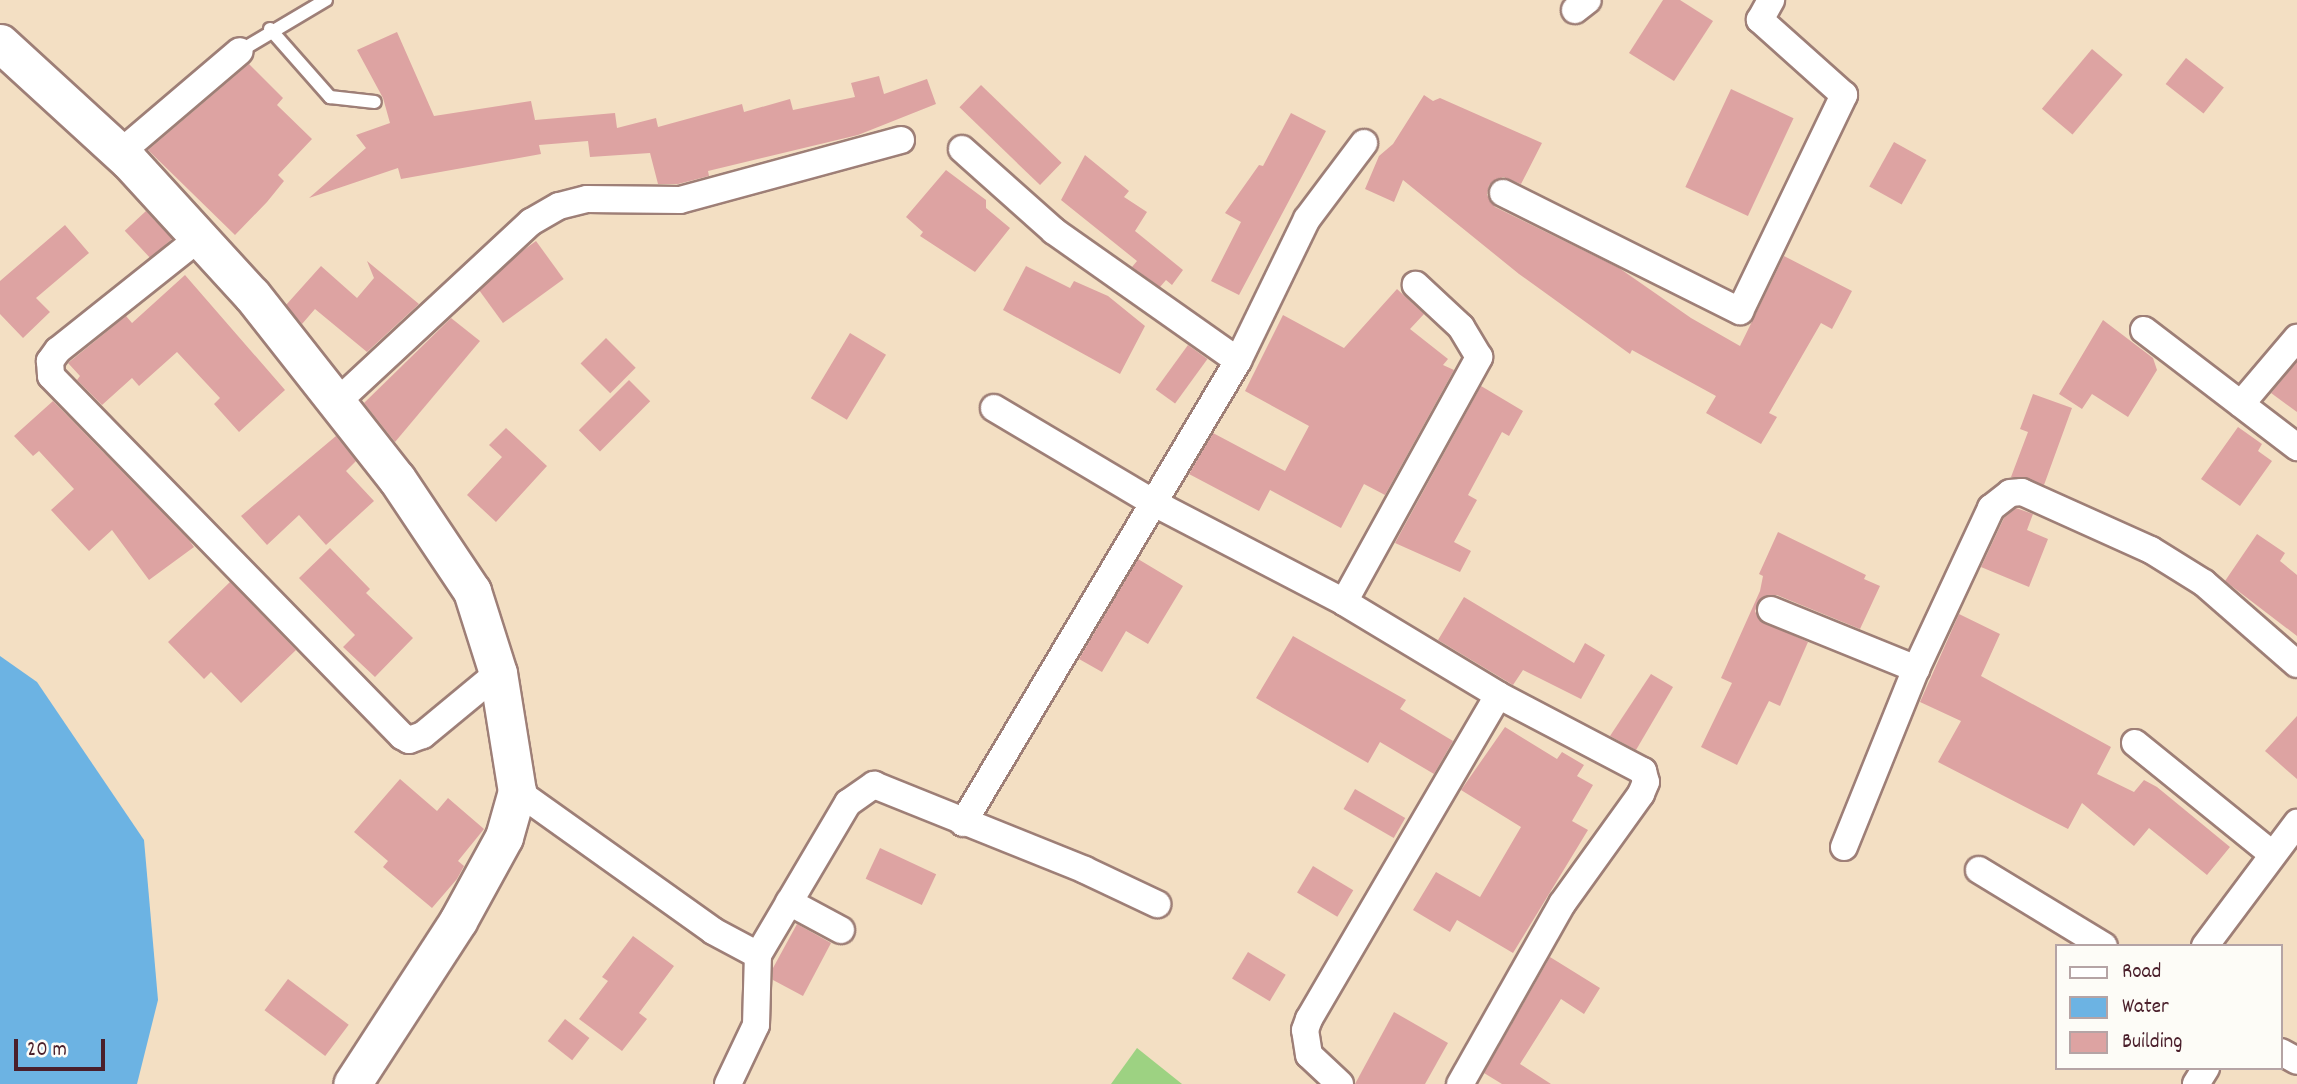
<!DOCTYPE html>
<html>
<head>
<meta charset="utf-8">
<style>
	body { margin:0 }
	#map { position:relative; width:2297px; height:1084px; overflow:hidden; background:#f3dfc3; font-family:Dekko,sans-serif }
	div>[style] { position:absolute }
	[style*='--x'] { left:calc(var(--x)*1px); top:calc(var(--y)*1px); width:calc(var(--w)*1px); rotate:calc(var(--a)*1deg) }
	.green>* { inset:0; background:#9dd282 }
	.water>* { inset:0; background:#6cb3e3 }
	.building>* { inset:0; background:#dda3a2; transform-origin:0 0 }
	.roads { filter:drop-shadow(2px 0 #9e7f77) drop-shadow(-2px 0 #9e7f77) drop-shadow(0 2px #9e7f77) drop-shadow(0 -2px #9e7f77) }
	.lane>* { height:12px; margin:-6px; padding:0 6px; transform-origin:6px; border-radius:6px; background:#fff }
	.street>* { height:26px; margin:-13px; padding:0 13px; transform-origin:13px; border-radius:13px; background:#fff }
	.secondary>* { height:37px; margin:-18.5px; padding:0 18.5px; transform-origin:18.5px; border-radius:18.5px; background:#fff }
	span { translate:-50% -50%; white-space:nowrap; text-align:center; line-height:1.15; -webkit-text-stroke:5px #fdfcf7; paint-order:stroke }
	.legend { position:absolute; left:2055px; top:944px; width:228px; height:126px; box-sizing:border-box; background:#fdfcf7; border:2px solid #b5a4a5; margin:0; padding:9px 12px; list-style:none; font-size:21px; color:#4a1f2b }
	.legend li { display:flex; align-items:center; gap:14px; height:35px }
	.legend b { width:35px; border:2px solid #b5a4a5 }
	.scale { position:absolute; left:14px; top:1039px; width:91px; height:32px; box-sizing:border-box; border:4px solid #4a1f2b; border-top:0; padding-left:9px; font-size:21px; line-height:24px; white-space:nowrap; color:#4a1f2b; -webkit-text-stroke:5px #fdfcf7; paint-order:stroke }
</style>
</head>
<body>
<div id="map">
	<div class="green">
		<div style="clip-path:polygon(1137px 1048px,1182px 1084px,1111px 1084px)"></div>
	</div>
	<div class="water">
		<div style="clip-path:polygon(0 656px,37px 682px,144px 840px,158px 1000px,137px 1084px,0 1084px)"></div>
	</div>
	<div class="building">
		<div style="clip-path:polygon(1663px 0,1680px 0,1713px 21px,1674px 81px,1629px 53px)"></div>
		<div style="clip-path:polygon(397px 32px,434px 116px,531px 101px,535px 120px,615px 113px,617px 128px,656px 118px,658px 127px,742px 104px,744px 112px,790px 99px,793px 110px,855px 97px,851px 83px,879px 76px,884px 94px,927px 79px,936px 104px,858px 135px,708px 171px,709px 176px,678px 184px,658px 184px,650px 153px,590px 157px,588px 141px,539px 145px,541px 154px,401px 179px,398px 168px,309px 198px,366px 148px,356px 135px,390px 123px,383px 98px,357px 50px)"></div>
		<div style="left:2092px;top:49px;width:40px;height:78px;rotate:40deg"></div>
		<div style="left:2186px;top:58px;width:48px;height:33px;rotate:38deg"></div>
		<div style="clip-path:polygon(249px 64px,283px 98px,277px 105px,312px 139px,278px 175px,284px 181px,267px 202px,235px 235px,148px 150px)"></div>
		<div style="left:981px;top:85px;width:112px;height:31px;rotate:44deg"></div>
		<div style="left:1731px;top:89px;width:69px;height:108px;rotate:25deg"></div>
		<div style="clip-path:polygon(1424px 95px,1433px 101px,1440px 98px,1542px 143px,1521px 184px,1503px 177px,1489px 185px,1487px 195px,1495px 207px,1619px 268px,1691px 318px,1740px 346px,1784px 256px,1852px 291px,1832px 329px,1821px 323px,1769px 413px,1777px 417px,1761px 444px,1706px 413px,1716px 396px,1632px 350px,1630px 354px,1519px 274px,1403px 180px,1394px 202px,1365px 189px,1379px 156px,1393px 144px)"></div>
		<div style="clip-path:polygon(1291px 113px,1326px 131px,1239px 295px,1211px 281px,1241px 222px,1225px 213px,1259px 165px,1263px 166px)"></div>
		<div style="left:1894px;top:142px;width:37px;height:51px;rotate:29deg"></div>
		<div style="clip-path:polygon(1085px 155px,1129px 191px,1124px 197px,1147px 212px,1135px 231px,1183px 270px,1172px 285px,1166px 280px,1160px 287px,1132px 267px,1137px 261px,1061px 200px)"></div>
		<div style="clip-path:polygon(946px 170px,986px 200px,986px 208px,1010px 228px,975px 272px,920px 236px,923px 232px,906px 217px)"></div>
		<div style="left:146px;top:211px;width:38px;height:29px;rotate:47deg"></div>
		<div style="clip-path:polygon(65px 225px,89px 253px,36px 298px,50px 312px,23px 338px,0 314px,0 281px)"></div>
		<div style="left:536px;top:241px;width:47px;height:75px;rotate:54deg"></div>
		<div style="clip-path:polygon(367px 261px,419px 304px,367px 352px,315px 309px,302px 324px,286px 305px,321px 266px,357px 298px,374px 278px)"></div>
		<div style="clip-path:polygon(1026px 266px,1070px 288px,1074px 281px,1108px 296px,1145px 326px,1120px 374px,1003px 310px)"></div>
		<div style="clip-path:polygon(185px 275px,285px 390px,239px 432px,214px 404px,220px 398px,177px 352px,139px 386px,132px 378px,102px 405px,77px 380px,80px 376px,68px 363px,126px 316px,132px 323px)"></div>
		<div style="clip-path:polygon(1397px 289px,1424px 314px,1410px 329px,1448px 359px,1443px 365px,1454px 370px,1385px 495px,1364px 484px,1341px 528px,1270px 490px,1259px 511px,1189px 474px,1213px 433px,1285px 471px,1309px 426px,1245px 391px,1283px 315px,1344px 348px)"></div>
		<div style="clip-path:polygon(451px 318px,480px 341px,395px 442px,364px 403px)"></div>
		<div style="clip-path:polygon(2103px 320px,2153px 358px,2157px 370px,2128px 417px,2092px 394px,2082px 409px,2059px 394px)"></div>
		<div style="left:850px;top:333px;width:42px;height:76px;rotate:31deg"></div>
		<div style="left:606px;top:338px;width:42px;height:36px;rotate:45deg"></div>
		<div style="left:1188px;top:345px;width:24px;height:55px;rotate:36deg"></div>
		<div style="clip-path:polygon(2297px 362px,2297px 412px,2271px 393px)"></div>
		<div style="left:629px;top:380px;width:30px;height:71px;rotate:45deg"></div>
		<div style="clip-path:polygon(1481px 386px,1523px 411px,1509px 436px,1502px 432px,1468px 495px,1477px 500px,1454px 542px,1471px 551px,1460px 572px,1395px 543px)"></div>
		<div style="clip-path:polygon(2033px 394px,2072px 408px,2044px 485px,2011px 477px,2028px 432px,2020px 429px)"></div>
		<div style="clip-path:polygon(53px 401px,189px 540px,194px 547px,149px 580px,112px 530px,89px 551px,51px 510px,74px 489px,39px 451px,33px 456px,14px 436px)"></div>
		<div style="clip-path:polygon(2238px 427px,2262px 444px,2258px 451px,2272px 461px,2240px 506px,2201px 479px)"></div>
		<div style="clip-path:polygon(506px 428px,547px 466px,496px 522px,467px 495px,502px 457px,489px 445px)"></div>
		<div style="clip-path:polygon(336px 436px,356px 461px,346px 471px,374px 501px,326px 545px,299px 515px,267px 545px,241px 516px)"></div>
		<div style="clip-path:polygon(2016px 508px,2033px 514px,2027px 530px,2048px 539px,2029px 587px,1981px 567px,2004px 518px)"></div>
		<div style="clip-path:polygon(1778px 532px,1866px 575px,1864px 579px,1880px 586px,1860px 629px,1777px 595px,1761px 598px,1755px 611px,1759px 620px,1808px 642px,1780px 706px,1769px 701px,1737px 765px,1701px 747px,1732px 683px,1721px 678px,1760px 591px,1763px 576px,1759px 574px)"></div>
		<div style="clip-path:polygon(2257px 534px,2285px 553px,2280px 561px,2297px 575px,2297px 636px,2225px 581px)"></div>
		<div style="clip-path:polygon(330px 548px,370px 589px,366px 593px,413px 638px,375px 677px,343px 647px,355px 635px,299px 578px)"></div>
		<div style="clip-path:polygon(1138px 559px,1183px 586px,1148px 644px,1126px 631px,1102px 672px,1079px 659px)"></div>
		<div style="clip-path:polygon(230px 582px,296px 650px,241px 703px,211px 672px,204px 679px,168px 642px)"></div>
		<div style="clip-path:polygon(1464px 597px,1574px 663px,1585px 643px,1605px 655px,1581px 699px,1523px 670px,1513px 685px,1438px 640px)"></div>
		<div style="clip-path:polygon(1959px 614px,2000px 634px,1981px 676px,2111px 747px,2097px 774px,2134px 792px,2144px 780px,2157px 787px,2230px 847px,2207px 875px,2149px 828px,2134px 846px,2082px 803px,2068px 829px,1938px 762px,1961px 721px,1920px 702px)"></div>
		<div style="clip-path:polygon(1293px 636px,1406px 700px,1400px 709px,1453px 741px,1434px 774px,1380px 742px,1368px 763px,1256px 698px)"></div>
		<div style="clip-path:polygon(1651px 674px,1673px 687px,1636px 750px,1610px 736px)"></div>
		<div style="clip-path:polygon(2297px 716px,2297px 779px,2265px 751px)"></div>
		<div style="clip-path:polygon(1505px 727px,1557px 759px,1562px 752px,1584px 765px,1577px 776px,1593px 785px,1572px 821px,1588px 830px,1513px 953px,1457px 920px,1450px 932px,1413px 910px,1436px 872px,1480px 897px,1521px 827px,1461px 790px)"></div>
		<div style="clip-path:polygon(400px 779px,437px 811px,448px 798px,484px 829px,458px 861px,464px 866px,457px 879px,432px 908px,383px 867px,388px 861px,354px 832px)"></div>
		<div style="left:1355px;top:789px;width:58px;height:23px;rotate:30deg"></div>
		<div style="left:880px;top:848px;width:62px;height:34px;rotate:25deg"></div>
		<div style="left:1313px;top:866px;width:47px;height:31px;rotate:31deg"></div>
		<div style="clip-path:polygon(797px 924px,831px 943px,803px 996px,773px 980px,773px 968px)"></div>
		<div style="clip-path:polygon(633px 936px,674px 966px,639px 1013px,647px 1019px,622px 1051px,579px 1019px,608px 981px,602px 977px)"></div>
		<div style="left:1248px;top:952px;width:44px;height:31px;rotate:31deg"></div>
		<div style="clip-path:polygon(1550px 957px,1600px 988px,1584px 1014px,1561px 999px,1520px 1064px,1551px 1084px,1502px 1084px,1484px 1073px)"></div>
		<div style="left:288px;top:979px;width:76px;height:39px;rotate:37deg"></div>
		<div style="clip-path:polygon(1394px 1012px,1448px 1043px,1425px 1084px,1355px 1084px)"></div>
		<div style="left:565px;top:1019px;width:31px;height:28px;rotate:38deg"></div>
	</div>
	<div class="roads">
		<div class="lane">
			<div style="--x:270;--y:29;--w:91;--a:48.6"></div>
			<div style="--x:330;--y:97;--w:45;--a:6.3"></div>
			<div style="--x:240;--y:51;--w:100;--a:-30.7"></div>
		</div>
		<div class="street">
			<div style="--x:1575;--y:10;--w:16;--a:-38"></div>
			<div style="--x:962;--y:149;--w:123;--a:41.7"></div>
			<div style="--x:1054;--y:231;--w:225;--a:35.2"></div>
			<div style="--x:120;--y:153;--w:157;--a:-40.4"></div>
			<div style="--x:1503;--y:193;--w:265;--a:26.5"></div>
			<div style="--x:1740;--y:311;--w:240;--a:-64.3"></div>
			<div style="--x:1844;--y:95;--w:113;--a:-138.2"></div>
			<div style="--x:1760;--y:20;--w:23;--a:-61"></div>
			<div style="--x:199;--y:238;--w:180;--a:141.5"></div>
			<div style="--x:58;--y:350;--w:14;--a:126"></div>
			<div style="--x:50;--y:361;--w:15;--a:86"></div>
			<div style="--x:51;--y:376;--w:503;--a:45.73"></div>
			<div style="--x:402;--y:736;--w:8;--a:30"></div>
			<div style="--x:409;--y:740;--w:15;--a:-20"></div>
			<div style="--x:423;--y:735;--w:97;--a:-39.6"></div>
			<div style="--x:2144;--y:330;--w:193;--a:37.4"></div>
			<div style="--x:336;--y:403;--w:266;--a:-42.9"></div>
			<div style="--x:531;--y:222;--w:32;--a:-30"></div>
			<div style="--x:559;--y:206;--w:29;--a:-14"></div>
			<div style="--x:587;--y:199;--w:93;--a:0.6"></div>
			<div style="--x:680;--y:200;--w:229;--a:-15.2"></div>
			<div style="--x:2241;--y:404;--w:87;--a:-49.7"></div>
			<div style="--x:994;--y:408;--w:186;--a:30.7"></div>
			<div style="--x:1154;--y:503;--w:214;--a:27.5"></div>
			<div style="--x:1344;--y:602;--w:180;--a:31.1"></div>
			<div style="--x:1498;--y:695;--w:164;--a:27.7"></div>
			<div style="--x:1643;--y:771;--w:11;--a:75"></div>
			<div style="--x:1646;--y:782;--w:13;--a:113"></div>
			<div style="--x:1641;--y:794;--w:135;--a:125.7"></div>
			<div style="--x:1562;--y:904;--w:207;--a:119.5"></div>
			<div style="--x:1344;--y:602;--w:280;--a:-61.1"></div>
			<div style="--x:1479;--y:357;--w:35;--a:-121"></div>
			<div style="--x:1461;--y:327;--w:62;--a:-137"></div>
			<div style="--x:1771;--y:610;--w:157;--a:22.1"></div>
			<div style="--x:2135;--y:743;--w:176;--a:39"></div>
			<div style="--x:517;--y:791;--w:241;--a:35.5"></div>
			<div style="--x:713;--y:931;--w:51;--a:28.1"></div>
			<div style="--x:758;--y:955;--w:177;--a:-59.4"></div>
			<div style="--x:848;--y:803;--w:32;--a:-35"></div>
			<div style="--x:874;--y:785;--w:227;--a:21.9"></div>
			<div style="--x:1085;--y:870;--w:80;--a:25.3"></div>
			<div style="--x:963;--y:823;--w:538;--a:-59.24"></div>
			<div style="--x:1238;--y:361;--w:158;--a:-64.1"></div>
			<div style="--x:1307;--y:219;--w:95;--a:-53.1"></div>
			<div style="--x:1844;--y:847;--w:192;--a:-68"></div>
			<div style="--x:1916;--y:669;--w:178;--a:-65"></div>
			<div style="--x:1991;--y:508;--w:24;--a:-38"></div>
			<div style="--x:2010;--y:493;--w:12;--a:-5"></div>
			<div style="--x:2022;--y:492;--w:141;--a:24.2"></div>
			<div style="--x:2151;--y:550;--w:62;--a:31.9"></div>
			<div style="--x:2204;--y:583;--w:123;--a:41.1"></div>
			<div style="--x:1979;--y:870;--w:146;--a:31.3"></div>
			<div style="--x:789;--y:902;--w:59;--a:28.3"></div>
			<div style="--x:2205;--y:946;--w:154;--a:-53.2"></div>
			<div style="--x:2281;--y:1052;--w:18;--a:29"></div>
			<div style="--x:728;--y:1084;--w:65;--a:-64.6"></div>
			<div style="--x:756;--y:1025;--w:70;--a:-88.4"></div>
			<div style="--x:1340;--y:1084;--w:42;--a:-136.9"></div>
			<div style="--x:1309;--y:1055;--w:25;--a:-99"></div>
			<div style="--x:1305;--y:1030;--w:12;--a:-70"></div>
			<div style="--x:1309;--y:1019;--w:375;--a:-59.7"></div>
			<div style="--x:2196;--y:1084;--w:19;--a:-58"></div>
		</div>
		<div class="secondary">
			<div style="--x:0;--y:43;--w:175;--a:42.5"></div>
			<div style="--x:129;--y:161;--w:182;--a:47.5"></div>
			<div style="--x:252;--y:295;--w:234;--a:51.8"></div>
			<div style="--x:397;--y:479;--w:135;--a:56.2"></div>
			<div style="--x:472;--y:591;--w:86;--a:72.4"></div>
			<div style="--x:498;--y:673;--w:120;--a:80.9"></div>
			<div style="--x:517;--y:791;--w:48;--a:105.8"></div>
			<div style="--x:504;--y:837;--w:96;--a:118.7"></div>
			<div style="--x:458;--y:921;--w:194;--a:123"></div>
		</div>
	</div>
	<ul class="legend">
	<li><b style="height:9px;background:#fff"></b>Road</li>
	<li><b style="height:19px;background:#6cb3e3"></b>Water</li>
	<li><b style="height:19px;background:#dda3a2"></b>Building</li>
	</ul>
	<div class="scale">20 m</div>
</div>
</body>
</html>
